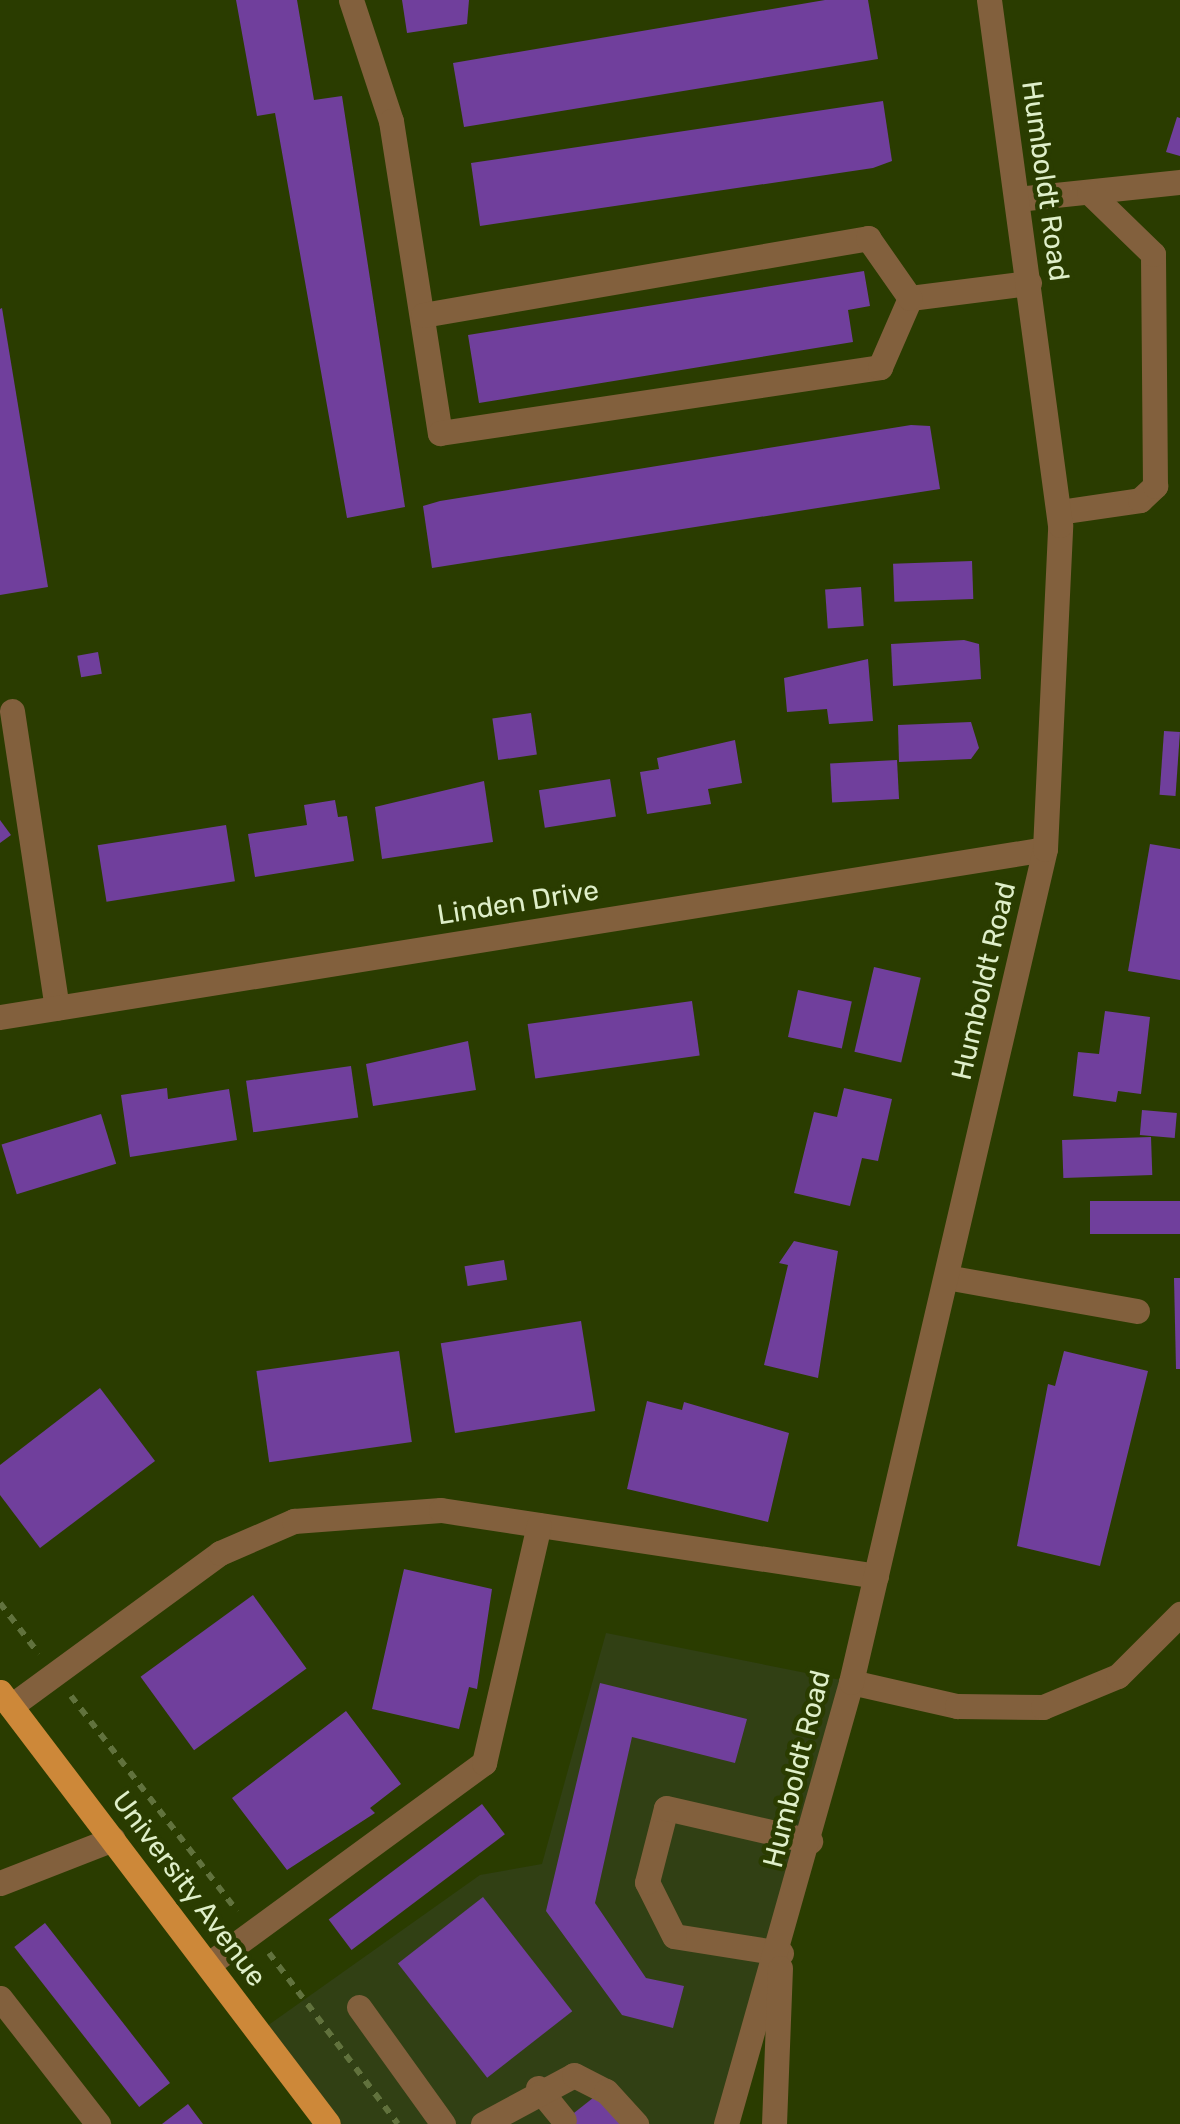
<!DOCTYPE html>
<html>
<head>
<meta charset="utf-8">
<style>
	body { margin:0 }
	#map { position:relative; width:1180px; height:2124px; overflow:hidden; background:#2a3c00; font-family:Rubik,sans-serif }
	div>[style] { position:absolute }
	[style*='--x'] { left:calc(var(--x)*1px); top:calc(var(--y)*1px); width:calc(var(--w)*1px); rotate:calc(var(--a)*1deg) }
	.built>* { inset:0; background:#314014 }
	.building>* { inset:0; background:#703f9c; transform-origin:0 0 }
	.path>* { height:6px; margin-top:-3px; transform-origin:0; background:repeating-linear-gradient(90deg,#61723d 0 8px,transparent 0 16px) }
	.minor>* { height:25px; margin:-12.5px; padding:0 12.5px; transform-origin:12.5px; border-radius:12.5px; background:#82603d }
	.major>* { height:25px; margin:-12.5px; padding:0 12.5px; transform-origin:12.5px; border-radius:12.5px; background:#cd8839 }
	span { translate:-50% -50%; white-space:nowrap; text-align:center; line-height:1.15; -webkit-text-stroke:9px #2a3c00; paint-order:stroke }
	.street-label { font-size:28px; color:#dfefc9 }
</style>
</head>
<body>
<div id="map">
	<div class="built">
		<div style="clip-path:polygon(606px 1633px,851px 1682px,726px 2124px,328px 2124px,260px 2031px,480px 1875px,542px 1864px)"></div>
	</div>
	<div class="building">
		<div style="clip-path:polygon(236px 0,297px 0,314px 100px,342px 96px,405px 507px,347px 518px,275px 113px,257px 116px)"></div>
		<div style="clip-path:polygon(402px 0,469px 0,467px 24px,407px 33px)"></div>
		<div style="clip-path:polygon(825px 0,868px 0,878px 59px,464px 127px,453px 63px)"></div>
		<div style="clip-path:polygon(883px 101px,892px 161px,873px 168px,480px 226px,471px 163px)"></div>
		<div style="clip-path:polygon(1177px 117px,1180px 118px,1180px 156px,1166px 152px)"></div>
		<div style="clip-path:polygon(864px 271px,870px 306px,848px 310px,853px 342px,479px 403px,468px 335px)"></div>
		<div style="clip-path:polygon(2px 308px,48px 587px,0 595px,0 309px)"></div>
		<div style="clip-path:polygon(911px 425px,930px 426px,940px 489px,432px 568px,423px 506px,440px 501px)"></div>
		<div style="left:972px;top:561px;width:38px;height:79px;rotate:88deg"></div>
		<div style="left:861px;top:587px;width:39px;height:36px;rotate:86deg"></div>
		<div style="clip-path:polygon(964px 640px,979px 644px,981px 679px,893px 686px,891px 644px)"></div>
		<div style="left:98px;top:652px;width:22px;height:21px;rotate:80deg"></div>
		<div style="clip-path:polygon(868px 659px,873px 721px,829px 724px,827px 709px,787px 712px,784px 678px)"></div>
		<div style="left:531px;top:713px;width:42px;height:39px;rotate:82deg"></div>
		<div style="clip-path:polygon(971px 722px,979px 748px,971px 759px,899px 762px,898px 725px)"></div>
		<div style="left:1164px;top:731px;width:16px;height:64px;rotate:4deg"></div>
		<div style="clip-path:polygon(735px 740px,742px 783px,708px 789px,711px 804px,647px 814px,640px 772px,659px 769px,657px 758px)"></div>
		<div style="left:897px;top:760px;width:39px;height:67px;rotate:87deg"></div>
		<div style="left:610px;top:779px;width:38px;height:72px;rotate:81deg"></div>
		<div style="clip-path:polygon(484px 781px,493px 842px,382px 859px,375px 807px)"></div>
		<div style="clip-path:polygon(335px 800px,338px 817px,347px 816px,354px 861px,255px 877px,248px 834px,307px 825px,304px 805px)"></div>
		<div style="clip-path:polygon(0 820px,11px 835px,0 843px)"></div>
		<div style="left:226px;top:825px;width:57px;height:130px;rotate:81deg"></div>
		<div style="clip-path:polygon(1150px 844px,1180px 849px,1180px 980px,1128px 971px)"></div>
		<div style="left:874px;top:967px;width:48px;height:87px;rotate:13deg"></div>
		<div style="left:798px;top:990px;width:55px;height:48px;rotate:12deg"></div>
		<div style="left:692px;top:1001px;width:55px;height:166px;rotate:82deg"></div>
		<div style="clip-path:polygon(1105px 1011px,1150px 1017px,1141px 1094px,1118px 1091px,1116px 1102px,1073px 1096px,1078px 1052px,1099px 1054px)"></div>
		<div style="clip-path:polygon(468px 1041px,476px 1090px,373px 1106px,366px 1064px)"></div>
		<div style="left:351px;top:1066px;width:52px;height:106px;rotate:82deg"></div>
		<div style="clip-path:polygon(167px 1088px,168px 1099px,229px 1089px,237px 1140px,130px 1157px,121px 1095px)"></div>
		<div style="clip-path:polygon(844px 1088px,892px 1099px,878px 1161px,862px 1158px,850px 1206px,794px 1193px,814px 1112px,837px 1117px)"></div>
		<div style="left:1142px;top:1110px;width:35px;height:25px;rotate:5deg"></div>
		<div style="left:101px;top:1114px;width:52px;height:104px;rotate:73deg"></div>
		<div style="left:1151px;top:1137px;width:38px;height:89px;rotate:88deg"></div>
		<div style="left:1180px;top:1201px;width:33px;height:90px;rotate:90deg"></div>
		<div style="clip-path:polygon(794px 1241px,838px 1251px,818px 1378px,764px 1365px,788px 1265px,779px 1263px)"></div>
		<div style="left:504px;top:1260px;width:20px;height:40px;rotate:81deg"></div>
		<div style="clip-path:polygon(1174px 1278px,1180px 1278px,1180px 1369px,1176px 1369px)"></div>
		<div style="left:581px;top:1321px;width:91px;height:142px;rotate:81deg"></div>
		<div style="left:399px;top:1351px;width:92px;height:144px;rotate:82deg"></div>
		<div style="clip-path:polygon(1064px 1351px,1148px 1371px,1100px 1566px,1017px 1546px,1048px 1384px,1055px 1386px)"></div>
		<div style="clip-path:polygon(100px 1388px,155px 1461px,40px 1548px,0 1495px,0 1465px)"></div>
		<div style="clip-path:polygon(647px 1401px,682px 1410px,684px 1402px,789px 1433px,768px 1522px,627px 1489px)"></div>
		<div style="clip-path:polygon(404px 1569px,492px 1589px,477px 1689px,469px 1687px,459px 1729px,372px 1709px)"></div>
		<div style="left:253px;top:1595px;width:91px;height:139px;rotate:54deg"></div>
		<div style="clip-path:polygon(600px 1683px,747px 1719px,735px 1763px,632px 1737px,595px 1903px,646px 1978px,684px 1986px,673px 2028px,622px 2015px,546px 1911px)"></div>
		<div style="clip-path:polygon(346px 1711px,401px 1784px,370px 1808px,375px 1813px,287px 1870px,232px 1798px)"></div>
		<div style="left:482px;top:1804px;width:38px;height:192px;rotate:53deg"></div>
		<div style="left:483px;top:1897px;width:145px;height:108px;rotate:52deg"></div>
		<div style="left:45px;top:1923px;width:203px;height:39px;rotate:52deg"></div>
		<div style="clip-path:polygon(598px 2094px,622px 2124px,560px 2124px)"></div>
		<div style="clip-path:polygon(188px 2104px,203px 2124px,162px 2124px)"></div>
	</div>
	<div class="path">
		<div style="--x:0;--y:1603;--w:64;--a:52.6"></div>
		<div style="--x:71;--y:1696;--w:272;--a:52.3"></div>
		<div style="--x:269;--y:1953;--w:214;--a:53"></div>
	</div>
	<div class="minor">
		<div style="--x:351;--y:0;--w:127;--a:71.7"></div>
		<div style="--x:391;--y:121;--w:316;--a:81.1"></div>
		<div style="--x:440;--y:433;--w:445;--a:-8.5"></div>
		<div style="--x:880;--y:367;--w:75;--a:-66.5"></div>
		<div style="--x:1017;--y:199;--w:164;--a:-6"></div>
		<div style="--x:910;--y:298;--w:120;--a:-7.2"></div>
		<div style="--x:423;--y:315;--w:452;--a:-9.8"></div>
		<div style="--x:868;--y:238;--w:73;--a:55"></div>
		<div style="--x:1059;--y:512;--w:82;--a:-8.4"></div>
		<div style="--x:1140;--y:500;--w:21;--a:-43"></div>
		<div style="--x:1155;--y:486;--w:232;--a:-90.5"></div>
		<div style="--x:1153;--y:254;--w:89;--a:-135.9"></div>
		<div style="--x:12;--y:711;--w:300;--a:81.4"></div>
		<div style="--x:0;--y:1017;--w:1058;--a:-9.13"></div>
		<div style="--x:946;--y:1277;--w:194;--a:10.1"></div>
		<div style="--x:851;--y:1682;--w:109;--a:12.8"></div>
		<div style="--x:957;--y:1706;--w:86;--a:0.7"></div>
		<div style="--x:1043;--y:1707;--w:81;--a:-22.5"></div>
		<div style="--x:1118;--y:1676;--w:88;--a:-45"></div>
		<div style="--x:11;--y:1706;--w:259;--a:-36.2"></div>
		<div style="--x:220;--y:1553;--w:81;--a:-23.4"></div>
		<div style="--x:294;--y:1521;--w:147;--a:-4.3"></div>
		<div style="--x:441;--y:1510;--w:440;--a:8.6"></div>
		<div style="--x:0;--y:1883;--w:121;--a:-21.3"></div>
		<div style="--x:781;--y:1953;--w:108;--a:-171"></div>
		<div style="--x:674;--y:1936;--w:60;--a:-116.6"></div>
		<div style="--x:647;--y:1882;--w:76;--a:-75.6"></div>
		<div style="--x:666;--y:1808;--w:148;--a:12.9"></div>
		<div style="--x:209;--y:1964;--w:341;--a:-36.2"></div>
		<div style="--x:484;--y:1763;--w:244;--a:-77"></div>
		<div style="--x:0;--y:1998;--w:160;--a:52.1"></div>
		<div style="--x:359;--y:2007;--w:144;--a:54.3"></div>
		<div style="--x:538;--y:2088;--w:41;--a:50.9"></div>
		<div style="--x:483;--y:2124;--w:103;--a:-28.3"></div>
		<div style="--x:574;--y:2075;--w:36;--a:27"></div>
		<div style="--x:606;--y:2091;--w:45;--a:47.7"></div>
		<div style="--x:726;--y:2124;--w:459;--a:-74.2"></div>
		<div style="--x:851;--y:1682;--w:855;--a:-76.89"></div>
		<div style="--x:1045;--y:849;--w:324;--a:-87.3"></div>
		<div style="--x:1060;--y:525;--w:530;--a:-97.7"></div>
		<div style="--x:774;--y:2124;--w:156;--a:-87.8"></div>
	</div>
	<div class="major">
		<div style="--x:0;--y:1692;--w:542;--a:52.79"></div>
	</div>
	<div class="street-label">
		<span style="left:1045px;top:181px;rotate:82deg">Humboldt Road</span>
		<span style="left:518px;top:903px;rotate:-9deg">Linden Drive</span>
		<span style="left:984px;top:981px;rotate:-77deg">Humboldt Road</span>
		<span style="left:797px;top:1769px;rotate:-76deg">Humboldt Road</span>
		<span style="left:189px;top:1889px;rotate:53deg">University Avenue</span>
	</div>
</div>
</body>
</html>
